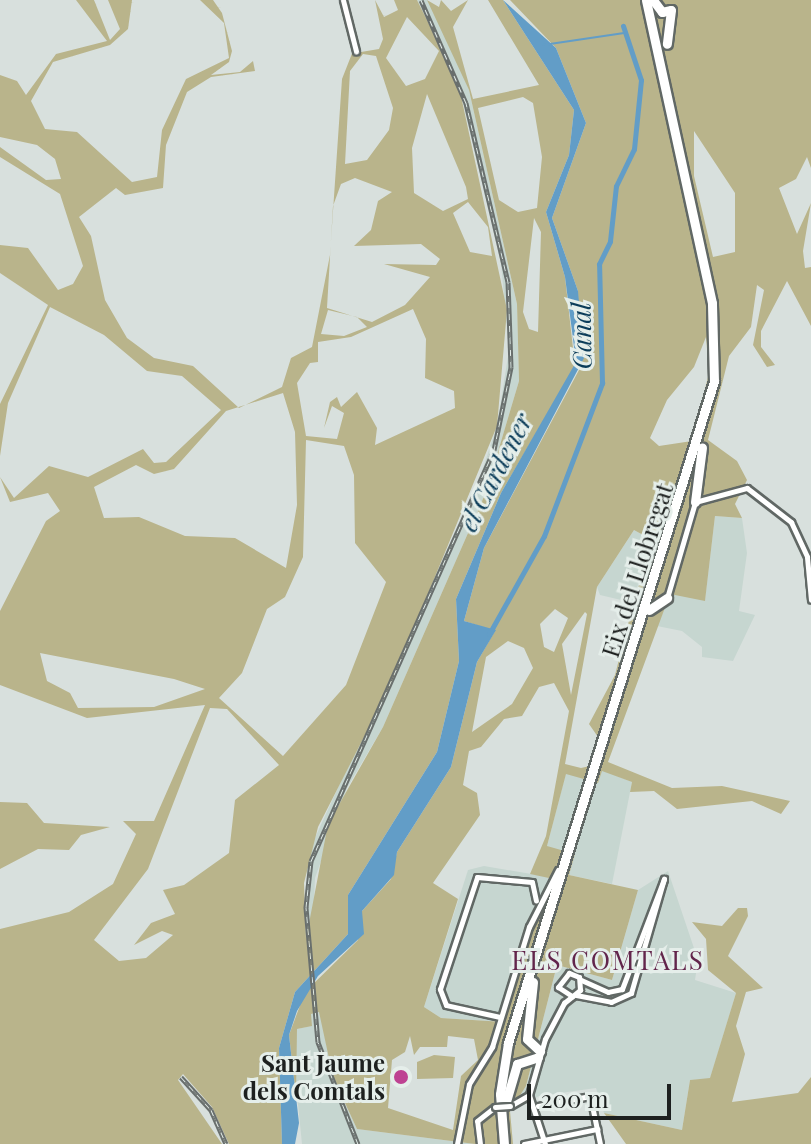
<!DOCTYPE html>
<html>
<head>
<meta charset="utf-8">
<style>
	body { margin:0 }
	#map { position:relative; width:811px; height:1144px; overflow:hidden; background:#d8e0dd; font-family:"Playfair Display",serif }
	div>[style] { position:absolute }
	[style*='--x'] { left:calc(var(--x)*1px); top:calc(var(--y)*1px); width:calc(var(--w)*1px); rotate:calc(var(--a)*1deg) }
	.built>* { inset:0; background:#c6d6d0 }
	.green>* { inset:0; background:#b9b48b }
	.water>* { inset:0; background:#629dc7 }
	.stream>* { height:2px; margin:-1px; padding:0 1px; transform-origin:1px; border-radius:1px; background:#629dc7 }
	.canal>* { height:5px; margin:-2.5px; padding:0 2.5px; transform-origin:2.5px; border-radius:2.5px; background:#629dc7 }
	.roads { filter:drop-shadow(2px 0 #616865) drop-shadow(-2px 0 #616865) drop-shadow(0 2px #616865) drop-shadow(0 -2px #616865) }
	.street>* { height:5px; margin:-2.5px; padding:0 2.5px; transform-origin:2.5px; border-radius:2.5px; background:#fff }
	.highway>* { height:9px; margin:-4.5px; padding:0 4.5px; transform-origin:4.5px; border-radius:4.5px; background:#fff }
	.rail>* { height:5px; margin-top:-2.5px; transform-origin:0; background:repeating-linear-gradient(90deg,#e5eeea 0 6px,#696f6d 0 12px); box-sizing:border-box; border-block:2px solid #696f6d }
	.bridges { filter:drop-shadow(2px 0 #616865) drop-shadow(-2px 0 #616865) drop-shadow(0 2px #616865) drop-shadow(0 -2px #616865) }
	.street-bridge>* { height:5px; margin:-2.5px; padding:0 2.5px; transform-origin:2.5px; border-radius:2.5px; background:#fff }
	.dots>* { width:22px; height:22px; translate:-50% -50%; box-sizing:border-box; border:4px solid #e5eeea; border-radius:50% }
	span { translate:-50% -50%; white-space:nowrap; text-align:center; line-height:1.15; -webkit-text-stroke:6px #e5eeea; paint-order:stroke }
	.street-label { font-size:24px; color:#1d201f }
	.poi-label { font-size:24px; color:#1d201f; font-weight:700 }
	.right { translate:-100% -50%; text-align:right }
	.water-label { font-size:26px; color:#0b3c59; font-style:italic }
	.neighbourhood-label { font-size:26px; color:#62254b; letter-spacing:2px }
	.scale { position:absolute; left:527px; top:1084px; width:144px; height:36px; box-sizing:border-box; border:4px solid #1d201f; border-top:0; padding-left:10px; font-size:24px; line-height:28px; white-space:nowrap; color:#1d201f; -webkit-text-stroke:6px #e5eeea; paint-order:stroke }
</style>
</head>
<body>
<div id="map">
	<div class="built">
		<div style="clip-path:polygon(417px 0,427px 0,444px 27px,469px 90px,517px 304px,519px 381px,486px 492px,383px 727px,347px 788px,315px 878px,313px 928px,305px 941px,308px 853px,478px 483px,497px 426px,509px 350px,501px 263px,458px 82px)"></div>
		<div style="clip-path:polygon(715px 516px,742px 518px,747px 553px,739px 611px,755px 615px,733px 661px,702px 657px,702px 647px,682px 631px,657px 626px,670px 593px,705px 600px)"></div>
		<div style="clip-path:polygon(634px 530px,661px 545px,651px 572px,634px 603px,600px 595px,597px 587px)"></div>
		<div style="clip-path:polygon(602px 770px,632px 782px,612px 884px,569px 875px,547px 846px,566px 773px)"></div>
		<div style="clip-path:polygon(484px 866px,549px 877px,504px 1022px,441px 1018px,424px 1007px,468px 870px)"></div>
		<div style="clip-path:polygon(668px 871px,698px 960px,695px 980px,736px 993px,710px 1079px,690px 1080px,682px 1130px,604px 1113px,596px 1088px,539px 1096px,510px 1111px,526px 1086px,557px 965px,612px 980px,638px 890px)"></div>
		<div style="clip-path:polygon(320px 1012px,333px 1077px,357px 1129px,475px 1144px,302px 1144px,293px 1055px,297px 1029px,311px 1026px,310px 1014px)"></div>
	</div>
	<div class="green">
		<div style="clip-path:polygon(evenodd,76px 0,94px 0,110px 40px,120px 29px,108px 0,132px 0,128px 29px,110px 45px,53px 62px,31px 101px,45px 129px,77px 132px,132px 182px,157px 177px,162px 130px,186px 79px,229px 58px,224px 23px,200px 0,213px 0,222px 13px,232px 51px,229px 62px,211px 75px,240px 72px,253px 61px,255px 71px,211px 77px,187px 92px,166px 145px,163px 188px,125px 195px,116px 188px,79px 217px,91px 236px,105px 300px,127px 338px,154px 358px,193px 366px,239px 408px,282px 387px,291px 358px,312px 347px,330px 255px,342px 79px,353px 51px,341px 0,361px 52px,379px 49px,383px 39px,375px 0,384px 17px,398px 10px,394px 0,417px 0,458px 82px,507px 310px,497px 426px,390px 686px,318px 827px,304px 883px,306px 939px,328px 824px,383px 727px,486px 492px,519px 381px,517px 304px,469px 90px,427px 0,439px 7px,441px 0,451px 11px,468px 0,453px 27px,473px 99px,539px 85px,488px 0,503px 0,574px 110px,569px 155px,546px 212px,565px 277px,575px 366px,501px 493px,456px 599px,459px 661px,437px 752px,348px 895px,348px 934px,295px 992px,279px 1048px,282px 1144px,229px 1144px,212px 1107px,183px 1074px,178px 1080px,222px 1144px,0 1144px,0 929px,69px 912px,113px 884px,136px 834px,123px 821px,154px 821px,205px 705px,87px 718px,0 685px,0 611px,46px 521px,60px 511px,48px 493px,10px 502px,0 477px,14px 498px,49px 466px,88px 477px,143px 449px,154px 463px,166px 462px,221px 410px,182px 376px,147px 371px,104px 335px,50px 307px,8px 403px,0 456px,0 404px,48px 305px,0 273px,0 245px,28px 248px,58px 290px,73px 284px,83px 266px,60px 194px,0 157px,0 147px,46px 180px,61px 179px,55px 159px,37px 145px,0 137px,0 75px,17px 81px,26px 95px,56px 54px,107px 41px,76px 0,407px 17px,439px 51px,425px 79px,406px 86px,386px 58px,407px 17px,76px 0,363px 54px,376px 56px,393px 108px,389px 130px,367px 160px,345px 164px,350px 71px,363px 54px,76px 0,427px 94px,466px 187px,468px 199px,443px 211px,414px 193px,412px 148px,427px 94px,76px 0,523px 97px,533px 103px,542px 157px,537px 208px,518px 212px,499px 200px,478px 108px,523px 97px,76px 0,355px 178px,392px 192px,378px 201px,371px 230px,354px 246px,421px 244px,440px 259px,436px 265px,384px 264px,430px 277px,405px 305px,372px 322px,327px 308px,333px 206px,341px 184px,355px 178px,76px 0,468px 202px,488px 227px,492px 256px,470px 252px,453px 213px,468px 202px,76px 0,534px 218px,541px 232px,538px 332px,529px 329px,523px 312px,534px 218px,76px 0,413px 309px,426px 339px,425px 378px,454px 391px,455px 408px,375px 445px,377px 428px,357px 392px,341px 407px,337px 397px,330px 402px,324px 428px,332px 406px,344px 413px,337px 439px,306px 436px,297px 383px,310px 363px,318px 362px,318px 342px,351px 337px,413px 309px,76px 0,328px 310px,357px 317px,367px 327px,344px 336px,321px 334px,328px 310px,76px 0,283px 393px,295px 432px,297px 505px,286px 568px,235px 538px,185px 536px,139px 517px,104px 518px,94px 487px,136px 465px,154px 474px,174px 469px,226px 411px,283px 393px,76px 0,306px 440px,344px 446px,354px 475px,355px 543px,386px 582px,346px 685px,283px 756px,219px 698px,242px 673px,267px 609px,285px 597px,303px 557px,306px 440px,76px 0,40px 653px,174px 679px,205px 689px,154px 707px,78px 708px,70px 693px,47px 681px,40px 653px,76px 0,210px 708px,227px 709px,279px 765px,235px 800px,229px 853px,184px 885px,163px 890px,175px 914px,151px 923px,134px 945px,162px 931px,173px 935px,146px 958px,119px 961px,94px 940px,148px 869px,210px 708px)"></div>
		<div style="clip-path:polygon(evenodd,510px 0,811px 0,811px 168px,807px 157px,796px 179px,779px 188px,797px 234px,811px 203px,803px 251px,805px 268px,811px 267px,811px 326px,787px 281px,761px 331px,761px 347px,775px 365px,767px 367px,753px 345px,764px 290px,757px 285px,751px 327px,729px 356px,708px 440px,737px 461px,747px 480px,735px 504px,742px 518px,715px 516px,705px 601px,670px 594px,608px 762px,672px 788px,722px 786px,790px 801px,781px 814px,752px 801px,677px 809px,654px 791px,630px 792px,632px 782px,602px 771px,598px 783px,566px 774px,547px 846px,575px 854px,569px 875px,638px 890px,612px 980px,557px 965px,526px 1086px,510px 1111px,513px 1144px,475px 1144px,357px 1129px,333px 1077px,319px 1012px,311px 1014px,312px 1026px,297px 1029px,296px 1096px,289px 1035px,305px 992px,358px 940px,362px 911px,391px 879px,397px 852px,451px 767px,477px 662px,495px 631px,464px 621px,484px 548px,579px 370px,578px 291px,552px 218px,586px 123px,556px 48px,510px 0,694px 131px,735px 193px,735px 252px,713px 257px,694px 176px,694px 131px,510px 0,706px 337px,709px 373px,692px 441px,659px 446px,650px 438px,667px 400px,694px 367px,706px 337px,510px 0,634px 530px,661px 545px,637px 589px,615px 675px,589px 724px,598px 737px,590px 766px,581px 768px,565px 764px,597px 587px,634px 530px,510px 0,555px 609px,568px 618px,554px 652px,544px 647px,540px 624px,555px 609px,510px 0,585px 612px,587px 614px,571px 695px,562px 644px,585px 612px,510px 0,508px 641px,524px 648px,533px 668px,512px 704px,472px 732px,486px 657px,508px 641px,510px 0,554px 683px,569px 711px,546px 836px,530px 874px,549px 878px,504px 1022px,441px 1018px,424px 1007px,458px 899px,433px 883px,480px 815px,477px 793px,463px 785px,469px 751px,481px 747px,504px 719px,522px 716px,539px 687px,554px 683px,510px 0,410px 1036px,414px 1055px,420px 1047px,447px 1047px,448px 1036px,474px 1039px,478px 1060px,461px 1076px,453px 1130px,388px 1108px,392px 1060px,405px 1052px,410px 1036px)"></div>
		<div style="clip-path:polygon(0 802px,27px 803px,44px 823px,110px 827px,81px 835px,69px 850px,38px 849px,0 869px)"></div>
		<div style="clip-path:polygon(738px 908px,747px 908px,748px 916px,728px 956px,763px 988px,746px 992px,736px 1026px,745px 1054px,732px 1102px,798px 1093px,811px 1077px,811px 1144px,626px 1144px,604px 1113px,682px 1130px,690px 1080px,710px 1078px,736px 993px,708px 970px,706px 939px,692px 922px,722px 926px)"></div>
		<div style="clip-path:polygon(434px 1055px,455px 1057px,453px 1078px,417px 1079px,417px 1062px)"></div>
	</div>
	<div class="water">
		<div style="clip-path:polygon(503px 0,556px 48px,586px 123px,552px 218px,578px 291px,584px 358px,484px 548px,464px 621px,496px 630px,477px 662px,451px 767px,397px 852px,394px 875px,362px 911px,364px 934px,318px 976px,297px 1011px,289px 1035px,299px 1123px,295px 1144px,282px 1144px,279px 1048px,295px 992px,348px 934px,348px 895px,437px 752px,459px 661px,456px 599px,501px 493px,576px 362px,565px 277px,546px 212px,569px 155px,574px 110px)"></div>
	</div>
	<div class="stream">
		<div style="--x:543;--y:45;--w:82;--a:-8.4"></div>
	</div>
	<div class="canal">
		<div style="--x:489;--y:634;--w:112;--a:-60.7"></div>
		<div style="--x:544;--y:536;--w:164;--a:-69.2"></div>
		<div style="--x:602;--y:383;--w:119;--a:-91.4"></div>
		<div style="--x:599;--y:264;--w:25;--a:-64"></div>
		<div style="--x:610;--y:241;--w:55;--a:-83.8"></div>
		<div style="--x:616;--y:186;--w:41;--a:-64.1"></div>
		<div style="--x:634;--y:149;--w:69;--a:-84.2"></div>
		<div style="--x:641;--y:80;--w:57;--a:-108.4"></div>
	</div>
	<div class="roads">
		<div class="street">
			<div style="--x:343;--y:0;--w:53;--a:75.7"></div>
			<div style="--x:667;--y:598;--w:100;--a:-73.7"></div>
			<div style="--x:695;--y:502;--w:54;--a:-15.1"></div>
			<div style="--x:747;--y:488;--w:56;--a:37.7"></div>
			<div style="--x:791;--y:522;--w:38;--a:65"></div>
			<div style="--x:807;--y:557;--w:43;--a:84.7"></div>
			<div style="--x:576;--y:995;--w:36;--a:11"></div>
			<div style="--x:611;--y:1002;--w:22;--a:-24"></div>
			<div style="--x:631;--y:993;--w:119;--a:-73.9"></div>
			<div style="--x:664;--y:879;--w:118;--a:110.9"></div>
			<div style="--x:622;--y:989;--w:14;--a:168"></div>
			<div style="--x:608;--y:992;--w:30;--a:-156"></div>
			<div style="--x:500;--y:1017;--w:55;--a:-167.5"></div>
			<div style="--x:446;--y:1005;--w:17;--a:-111"></div>
			<div style="--x:440;--y:989;--w:118;--a:-71.7"></div>
			<div style="--x:477;--y:877;--w:55;--a:5.2"></div>
			<div style="--x:532;--y:882;--w:19;--a:78"></div>
			<div style="--x:529;--y:1095;--w:52;--a:71.9"></div>
			<div style="--x:510;--y:1106;--w:22;--a:-30"></div>
			<div style="--x:529;--y:1095;--w:58;--a:-74.1"></div>
			<div style="--x:545;--y:1039;--w:41;--a:-62.2"></div>
			<div style="--x:564;--y:1003;--w:21;--a:-39"></div>
			<div style="--x:580;--y:990;--w:13;--a:-94"></div>
			<div style="--x:579;--y:977;--w:11;--a:-158"></div>
			<div style="--x:569;--y:973;--w:18;--a:128"></div>
			<div style="--x:558;--y:987;--w:17;--a:33"></div>
			<div style="--x:538;--y:1106;--w:53;--a:-10.9"></div>
			<div style="--x:590;--y:1096;--w:49;--a:78.2"></div>
			<div style="--x:457;--y:1144;--w:61;--a:-78.7"></div>
			<div style="--x:469;--y:1084;--w:44;--a:-58.1"></div>
			<div style="--x:492;--y:1047;--w:126;--a:-72.9"></div>
			<div style="--x:529;--y:927;--w:64;--a:-63"></div>
			<div style="--x:480;--y:1144;--w:23;--a:-97"></div>
			<div style="--x:477;--y:1121;--w:23;--a:-38"></div>
			<div style="--x:524;--y:1144;--w:75;--a:-11.6"></div>
		</div>
		<div class="highway">
			<div style="--x:653;--y:0;--w:15;--a:53"></div>
			<div style="--x:662;--y:12;--w:9;--a:-13"></div>
			<div style="--x:671;--y:10;--w:34;--a:97"></div>
			<div style="--x:695;--y:502;--w:55;--a:-82.7"></div>
			<div style="--x:649;--y:610;--w:22;--a:-34"></div>
			<div style="--x:533;--y:982;--w:57;--a:96"></div>
			<div style="--x:527;--y:1039;--w:18;--a:43"></div>
			<div style="--x:505;--y:1105;--w:43;--a:-73.7"></div>
			<div style="--x:517;--y:1064;--w:22;--a:-18"></div>
			<div style="--x:504;--y:1144;--w:50;--a:-94.6"></div>
			<div style="--x:500;--y:1094;--w:52;--a:-81.1"></div>
			<div style="--x:508;--y:1043;--w:693;--a:-72.71"></div>
			<div style="--x:714;--y:381;--w:78;--a:-91.5"></div>
			<div style="--x:712;--y:303;--w:310;--a:-102.3"></div>
		</div>
	</div>
	<div class="rail">
		<div style="--x:181;--y:1077;--w:45;--a:47.7"></div>
		<div style="--x:211;--y:1110;--w:37;--a:66"></div>
		<div style="--x:358;--y:1144;--w:110;--a:-111.4"></div>
		<div style="--x:318;--y:1042;--w:136;--a:-95.1"></div>
		<div style="--x:306;--y:907;--w:46;--a:-83.8"></div>
		<div style="--x:311;--y:861;--w:450;--a:-66"></div>
		<div style="--x:494;--y:450;--w:85;--a:-78.4"></div>
		<div style="--x:511;--y:367;--w:85;--a:-92"></div>
		<div style="--x:508;--y:282;--w:184;--a:-103.2"></div>
		<div style="--x:466;--y:103;--w:112;--a:-113.6"></div>
	</div>
	<div class="bridges">
		<div class="street-bridge">
			<div style="--x:495;--y:1107;--w:15;--a:-4"></div>
		</div>
	</div>
	<div class="dots">
		<div style="left:401px;top:1077px;background:#be4292"></div>
	</div>
	<div class="street-label">
		<span style="left:637px;top:570px;rotate:-72deg">Eix del Llobregat</span>
	</div>
	<div class="poi-label">
		<span class="right" style="left:385px;top:1077px">Sant Jaume<br>dels Comtals</span>
	</div>
	<div class="water-label">
		<span style="left:581px;top:336px;rotate:-91deg">Canal</span>
		<span style="left:495px;top:472px;rotate:-63deg">el Cardener</span>
	</div>
	<div class="neighbourhood-label">
		<span style="left:608px;top:960px">ELS COMTALS</span>
	</div>
	<div class="scale">200 m</div>
</div>
</body>
</html>
